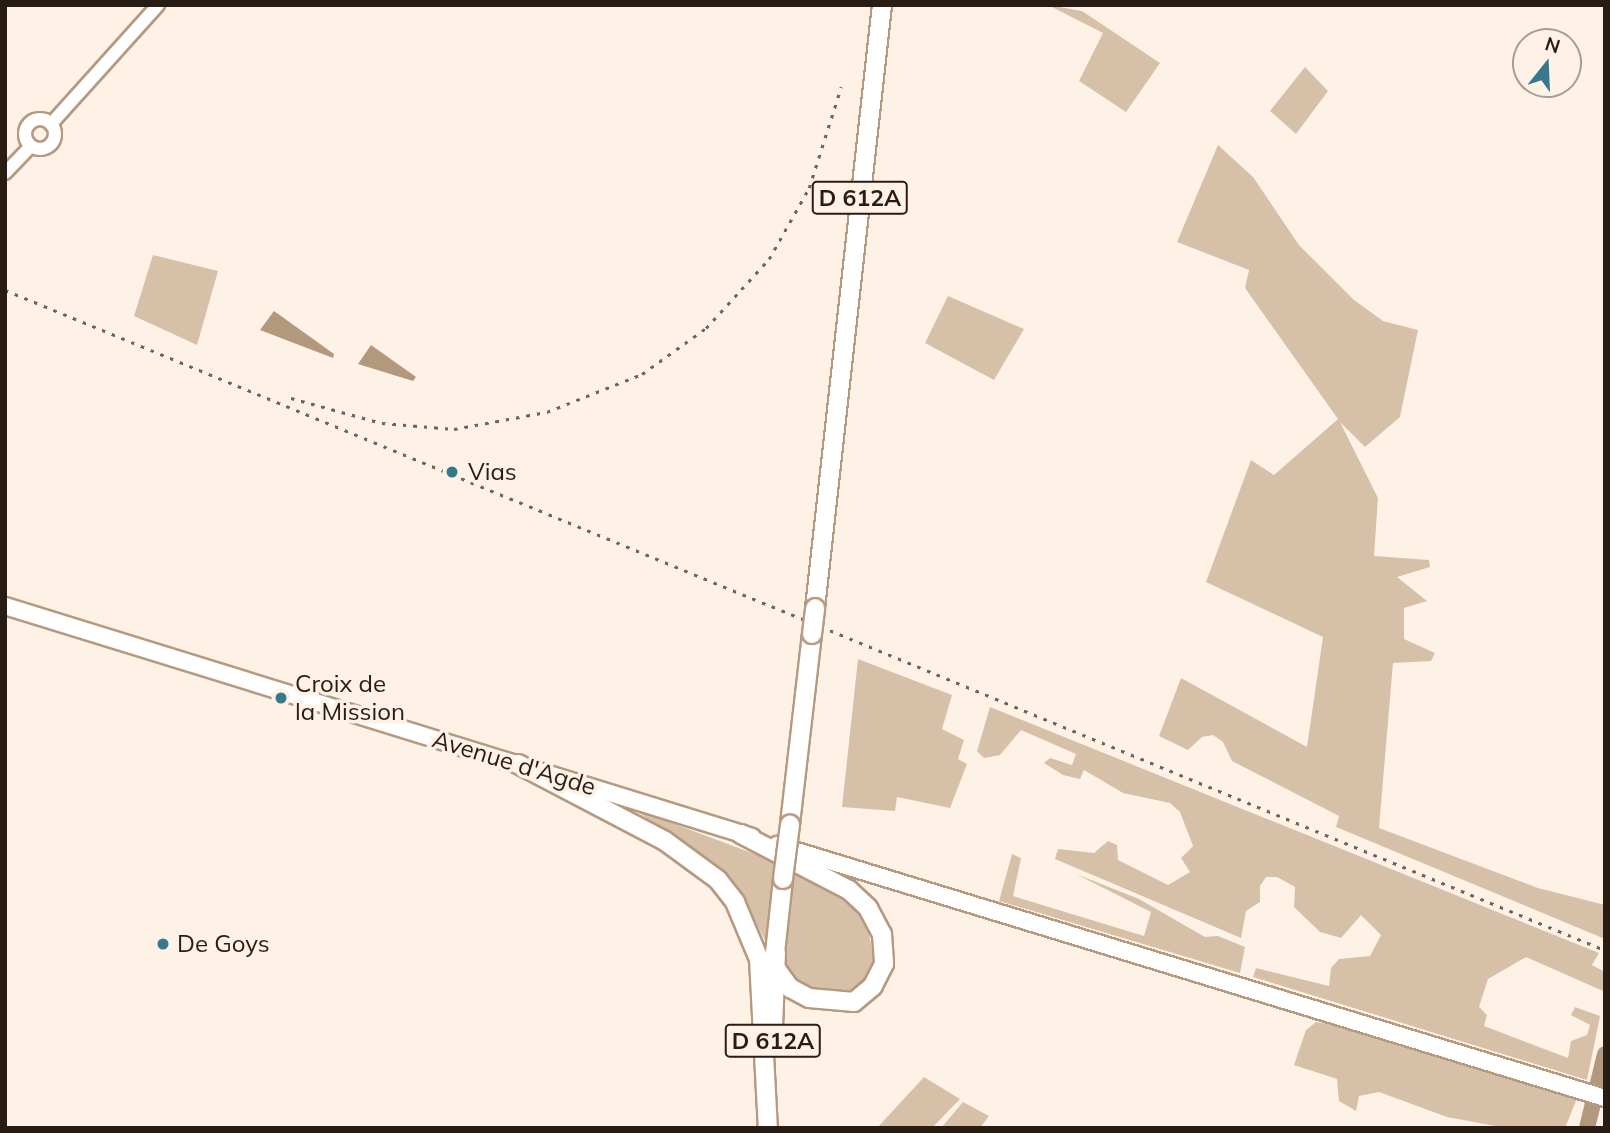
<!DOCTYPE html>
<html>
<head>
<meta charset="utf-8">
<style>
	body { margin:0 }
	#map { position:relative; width:1610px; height:1133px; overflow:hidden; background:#fef2e7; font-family:Mulish,sans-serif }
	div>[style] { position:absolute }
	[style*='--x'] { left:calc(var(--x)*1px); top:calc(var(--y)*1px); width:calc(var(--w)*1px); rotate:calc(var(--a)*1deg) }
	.green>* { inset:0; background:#d7c0a8 }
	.water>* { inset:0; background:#b2987d }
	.river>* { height:16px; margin:-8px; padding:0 8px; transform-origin:8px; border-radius:8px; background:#b2987d }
	.roads { filter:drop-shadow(2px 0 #b59a80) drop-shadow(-2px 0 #b59a80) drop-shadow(0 2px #b59a80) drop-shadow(0 -2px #b59a80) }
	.minor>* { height:12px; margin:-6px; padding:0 6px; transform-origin:6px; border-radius:6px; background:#fff }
	.minor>.ring { margin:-6px; padding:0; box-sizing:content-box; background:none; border:12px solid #fff; border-radius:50% }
	.major>* { height:16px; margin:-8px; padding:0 8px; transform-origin:8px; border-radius:8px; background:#fff }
	.highway>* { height:18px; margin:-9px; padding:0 9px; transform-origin:9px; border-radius:9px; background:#fff }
	.rail>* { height:2.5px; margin-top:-1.25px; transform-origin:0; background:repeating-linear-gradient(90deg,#6e6358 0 3.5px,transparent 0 10.5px) }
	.bridges { filter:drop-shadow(2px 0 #b59a80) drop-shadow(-2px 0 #b59a80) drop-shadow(0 2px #b59a80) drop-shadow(0 -2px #b59a80) }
	.highway-bridge>* { height:18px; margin:-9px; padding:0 9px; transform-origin:9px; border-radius:9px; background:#fff }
	.dots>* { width:19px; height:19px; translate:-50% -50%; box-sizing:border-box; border:4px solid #fef2e7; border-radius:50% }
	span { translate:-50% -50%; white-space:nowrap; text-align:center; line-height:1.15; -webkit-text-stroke:7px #fef2e7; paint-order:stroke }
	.shield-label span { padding:2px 5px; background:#fef2e7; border:2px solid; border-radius:5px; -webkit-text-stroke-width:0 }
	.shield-label { font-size:23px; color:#271d12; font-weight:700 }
	.poi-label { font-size:24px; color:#271d12 }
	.left { translate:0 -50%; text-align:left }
	.street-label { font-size:24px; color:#271d12 }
	.frame { position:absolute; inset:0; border:7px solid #271d12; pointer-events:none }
	.north { position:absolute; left:1512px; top:28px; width:70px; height:70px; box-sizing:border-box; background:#fef2e7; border:2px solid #a89d92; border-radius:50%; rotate:18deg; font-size:19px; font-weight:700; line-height:28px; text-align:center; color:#271d12 }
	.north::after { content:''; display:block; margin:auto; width:24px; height:32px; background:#36798a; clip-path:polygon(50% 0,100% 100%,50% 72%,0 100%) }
</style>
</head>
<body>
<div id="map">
	<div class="green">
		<div style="clip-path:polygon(1048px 5px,1082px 11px,1160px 63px,1126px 112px,1079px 81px,1103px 33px)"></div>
		<div style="clip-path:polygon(1305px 67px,1328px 91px,1296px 134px,1270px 111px)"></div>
		<div style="clip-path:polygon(1218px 145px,1253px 177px,1299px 245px,1354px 300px,1383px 321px,1418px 330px,1400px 417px,1365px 447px,1340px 422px,1378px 498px,1374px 556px,1429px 560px,1430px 567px,1397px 577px,1427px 601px,1404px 608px,1404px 639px,1435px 653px,1431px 661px,1393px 663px,1379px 828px,1538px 888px,1605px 905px,1605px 939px,1336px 827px,1339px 816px,1232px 761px,1223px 742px,1213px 735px,1202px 737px,1188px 750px,1159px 736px,1181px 678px,1307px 747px,1323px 637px,1206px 582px,1251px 460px,1274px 475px,1338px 419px,1245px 288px,1249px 270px,1177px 242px)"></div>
		<div style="clip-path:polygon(153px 255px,218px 271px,197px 345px,134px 316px)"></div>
		<div style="clip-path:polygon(948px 296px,1024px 329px,994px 380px,925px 343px)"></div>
		<div style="clip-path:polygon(858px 659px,952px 695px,942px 729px,964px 740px,958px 759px,967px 764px,950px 808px,897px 797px,895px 811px,842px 807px)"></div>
		<div style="clip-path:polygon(990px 707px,1599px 953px,1592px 965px,1605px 972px,1603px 991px,1526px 957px,1488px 979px,1479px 1007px,1487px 1015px,1484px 1026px,1568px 1058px,1571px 1041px,1587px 1035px,1590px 1025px,1571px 1015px,1575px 1007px,1600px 1016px,1587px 1080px,1253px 977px,1256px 968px,1329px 986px,1331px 968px,1339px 959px,1370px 956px,1381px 935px,1361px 915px,1341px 938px,1320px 932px,1294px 907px,1295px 887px,1277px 877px,1266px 877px,1260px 886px,1260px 902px,1246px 911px,1241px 938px,1055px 859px,1058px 849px,1094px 853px,1108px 841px,1117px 845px,1118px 860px,1168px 885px,1190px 872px,1181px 858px,1193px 846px,1180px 812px,1170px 803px,1123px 793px,1084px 770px,1080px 779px,1063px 775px,1044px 763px,1050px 758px,1072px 765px,1076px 754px,1021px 730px,1000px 755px,984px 758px,977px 751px)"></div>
		<div style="clip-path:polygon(632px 808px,776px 862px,768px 946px,743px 898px,709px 861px)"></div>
		<div style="clip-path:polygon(1012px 854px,1021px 858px,1013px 896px,1144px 936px,1151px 912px,1076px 874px,1139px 899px,1205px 937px,1218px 936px,1245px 947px,1240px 973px,999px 901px)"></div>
		<div style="clip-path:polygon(792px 868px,849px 897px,865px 916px,874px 959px,867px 978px,853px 991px,834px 994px,808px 987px,789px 975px,784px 959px)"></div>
		<div style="clip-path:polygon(1316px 1022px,1355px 1029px,1578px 1096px,1565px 1128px,1506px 1128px,1447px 1117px,1379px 1092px,1359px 1096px,1356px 1111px,1339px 1101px,1337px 1079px,1294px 1065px,1306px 1030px)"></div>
		<div style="clip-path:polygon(924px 1077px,960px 1099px,932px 1128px,877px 1128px)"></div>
		<div style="clip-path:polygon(963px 1102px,989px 1116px,980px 1128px,941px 1128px)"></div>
	</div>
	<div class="water">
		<div style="clip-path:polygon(274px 311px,334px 354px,333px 358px,260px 330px)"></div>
		<div style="clip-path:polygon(371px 345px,416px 377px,413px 381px,358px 364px)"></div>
	</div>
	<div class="river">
		<div style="--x:1587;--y:1128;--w:76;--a:-76.3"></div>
	</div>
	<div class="roads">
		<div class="minor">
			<div class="ring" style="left:25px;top:119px;width:18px;height:18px"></div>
			<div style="--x:51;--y:124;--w:160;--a:-48"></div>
			<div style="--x:5;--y:173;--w:37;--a:-46"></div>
		</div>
		<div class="major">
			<div style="--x:5;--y:606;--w:782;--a:17.18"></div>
			<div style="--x:777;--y:845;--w:866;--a:16.99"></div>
		</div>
		<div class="highway">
			<div style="--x:815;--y:608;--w:607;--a:-83.66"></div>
			<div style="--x:518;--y:764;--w:166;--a:27.6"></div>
			<div style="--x:665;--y:841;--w:66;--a:36.3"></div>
			<div style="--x:718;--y:880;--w:28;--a:52"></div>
			<div style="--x:735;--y:902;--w:62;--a:67.2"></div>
			<div style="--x:759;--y:959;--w:169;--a:87"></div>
			<div style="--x:790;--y:824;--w:191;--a:-83.4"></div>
			<div style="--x:741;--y:834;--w:122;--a:27.4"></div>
			<div style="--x:849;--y:890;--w:26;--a:43"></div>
			<div style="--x:868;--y:908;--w:30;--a:62"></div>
			<div style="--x:882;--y:934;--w:30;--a:86"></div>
			<div style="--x:884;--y:964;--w:25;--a:117"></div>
			<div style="--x:873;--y:986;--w:25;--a:140"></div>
			<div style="--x:854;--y:1002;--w:45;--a:-174.9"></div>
			<div style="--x:809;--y:998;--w:21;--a:-152"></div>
			<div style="--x:790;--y:988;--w:22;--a:-126"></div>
			<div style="--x:774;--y:962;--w:83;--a:-83.8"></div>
			<div style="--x:773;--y:1027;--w:74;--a:-87.7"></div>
		</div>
	</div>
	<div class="rail">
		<div style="--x:5;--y:290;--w:1731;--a:22.42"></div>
		<div style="--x:291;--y:398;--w:94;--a:15.4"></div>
		<div style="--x:382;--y:423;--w:72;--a:4.8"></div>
		<div style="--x:454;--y:429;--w:95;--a:-10.4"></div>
		<div style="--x:547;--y:412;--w:102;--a:-21.8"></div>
		<div style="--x:642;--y:374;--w:79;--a:-35.7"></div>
		<div style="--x:706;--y:328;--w:93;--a:-47.6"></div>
		<div style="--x:769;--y:259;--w:81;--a:-60.6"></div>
		<div style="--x:809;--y:188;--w:106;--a:-72.4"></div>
	</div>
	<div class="bridges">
		<div class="highway-bridge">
			<div style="--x:812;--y:634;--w:26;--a:-83"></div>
			<div style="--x:783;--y:879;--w:55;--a:-82.7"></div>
		</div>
	</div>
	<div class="dots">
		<div style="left:452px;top:472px;background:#36798a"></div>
		<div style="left:281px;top:698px;background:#36798a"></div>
		<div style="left:163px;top:944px;background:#36798a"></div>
	</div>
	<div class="shield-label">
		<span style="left:860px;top:198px">D 612A</span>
		<span style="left:773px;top:1041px">D 612A</span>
	</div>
	<div class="poi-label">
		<span class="left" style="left:468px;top:472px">Vias</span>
		<span class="left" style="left:295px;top:698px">Croix de<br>la Mission</span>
		<span class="left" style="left:177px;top:944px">De Goys</span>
	</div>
	<div class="street-label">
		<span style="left:514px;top:763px;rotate:17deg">Avenue d'Agde</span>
	</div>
	<div class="frame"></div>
	<div class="north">N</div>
</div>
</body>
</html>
